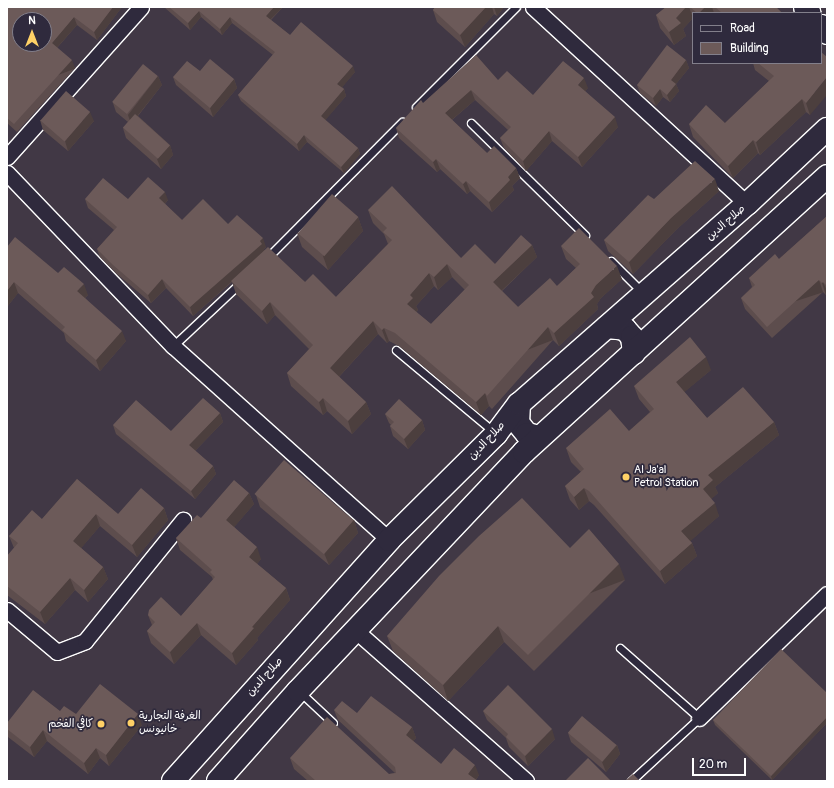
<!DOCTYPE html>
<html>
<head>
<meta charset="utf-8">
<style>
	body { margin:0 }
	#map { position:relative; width:834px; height:788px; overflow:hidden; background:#413845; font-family:Pangolin,"Playpen Sans Arabic",sans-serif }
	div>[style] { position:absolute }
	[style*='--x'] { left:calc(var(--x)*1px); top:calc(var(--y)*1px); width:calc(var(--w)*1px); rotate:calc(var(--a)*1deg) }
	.roads { filter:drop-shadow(1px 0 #fff) drop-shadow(-1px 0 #fff) drop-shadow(0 1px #fff) drop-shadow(0 -1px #fff) }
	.lane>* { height:7px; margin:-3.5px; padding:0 3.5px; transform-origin:3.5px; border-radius:3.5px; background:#2f2a3d }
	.street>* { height:15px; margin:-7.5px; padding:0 7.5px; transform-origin:7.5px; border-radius:7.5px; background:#2f2a3d }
	.secondary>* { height:21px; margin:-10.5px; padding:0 10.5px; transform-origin:10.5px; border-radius:10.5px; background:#2f2a3d }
	.highway>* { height:22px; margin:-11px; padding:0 11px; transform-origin:11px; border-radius:11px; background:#2f2a3d }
	.wall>* { inset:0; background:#5d4d4d }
	.shaded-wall>* { inset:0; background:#4c3f3e; transform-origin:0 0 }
	.building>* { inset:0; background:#6c5a59; transform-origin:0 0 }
	.dots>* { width:11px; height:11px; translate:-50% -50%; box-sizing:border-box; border:2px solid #2f2a3d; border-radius:50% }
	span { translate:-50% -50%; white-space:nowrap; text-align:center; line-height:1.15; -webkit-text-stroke:3.5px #2f2a3d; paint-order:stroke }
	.street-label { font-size:11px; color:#fff }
	.poi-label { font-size:11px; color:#fff }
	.left { translate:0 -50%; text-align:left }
	.right { translate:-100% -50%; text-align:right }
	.frame { position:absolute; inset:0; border:8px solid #fff; pointer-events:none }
	.legend { position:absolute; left:692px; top:12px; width:130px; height:52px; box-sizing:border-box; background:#2f2a3d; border:1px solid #827f8b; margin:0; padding:5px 7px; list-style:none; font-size:12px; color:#fff }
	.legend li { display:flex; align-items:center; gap:8px; height:20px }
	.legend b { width:20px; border:1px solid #827f8b }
	.north { position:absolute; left:12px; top:12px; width:40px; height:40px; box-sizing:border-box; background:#2f2a3d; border:1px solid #827f8b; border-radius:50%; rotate:0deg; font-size:11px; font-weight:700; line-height:16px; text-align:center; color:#fff }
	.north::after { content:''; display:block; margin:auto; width:14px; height:18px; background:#ffd166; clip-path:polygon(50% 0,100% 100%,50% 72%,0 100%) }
	.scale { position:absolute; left:692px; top:758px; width:54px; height:18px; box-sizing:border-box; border:2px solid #fff; border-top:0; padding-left:5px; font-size:12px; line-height:14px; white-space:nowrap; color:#fff; -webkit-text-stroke:3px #2f2a3d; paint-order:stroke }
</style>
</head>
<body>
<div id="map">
	<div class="roads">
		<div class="lane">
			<div style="--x:416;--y:107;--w:141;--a:-45"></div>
			<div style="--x:471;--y:123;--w:160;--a:44.5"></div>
			<div style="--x:267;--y:258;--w:192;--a:-45.2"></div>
			<div style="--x:611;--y:261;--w:45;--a:45"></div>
			<div style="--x:173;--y:346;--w:92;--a:-43.2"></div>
			<div style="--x:396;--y:350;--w:128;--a:39.9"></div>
			<div style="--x:620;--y:648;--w:106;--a:41.5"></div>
			<div style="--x:699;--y:718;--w:93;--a:137.2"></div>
			<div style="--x:300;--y:692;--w:45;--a:43.2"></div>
		</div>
		<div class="street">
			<div style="--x:533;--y:7;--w:291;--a:42.6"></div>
			<div style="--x:7;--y:157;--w:201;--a:-48.2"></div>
			<div style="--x:7;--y:173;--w:240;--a:46.2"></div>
			<div style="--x:173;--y:346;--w:290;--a:41.9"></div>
			<div style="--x:7;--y:610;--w:65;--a:40"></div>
			<div style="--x:57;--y:652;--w:30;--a:-21"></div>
			<div style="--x:85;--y:641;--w:156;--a:-51"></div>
			<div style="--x:355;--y:630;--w:228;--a:41.4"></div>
			<div style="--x:699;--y:718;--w:178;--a:-44.1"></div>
		</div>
		<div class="secondary">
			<div style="--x:804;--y:7;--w:8;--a:45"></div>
			<div style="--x:821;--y:25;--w:10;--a:53"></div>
		</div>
		<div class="highway">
			<div style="--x:607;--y:327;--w:18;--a:6"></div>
			<div style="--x:625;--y:329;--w:11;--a:49"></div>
			<div style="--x:632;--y:337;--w:16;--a:83"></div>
			<div style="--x:519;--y:404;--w:19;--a:93"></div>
			<div style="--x:518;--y:423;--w:14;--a:51"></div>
			<div style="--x:527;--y:434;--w:12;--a:14"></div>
			<div style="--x:173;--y:781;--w:324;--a:-48.1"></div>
			<div style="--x:389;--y:540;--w:151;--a:-44.7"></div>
			<div style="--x:496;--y:434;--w:38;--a:-53"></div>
			<div style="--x:519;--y:404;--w:303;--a:-41.3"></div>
			<div style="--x:747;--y:204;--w:110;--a:-43.2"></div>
			<div style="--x:218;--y:781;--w:120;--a:-48.4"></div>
			<div style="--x:298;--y:691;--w:329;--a:-46.6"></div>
			<div style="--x:524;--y:452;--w:410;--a:-42.3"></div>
		</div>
	</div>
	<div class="wall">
		<div style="clip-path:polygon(7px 7px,122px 7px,97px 40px,77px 25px,57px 48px,75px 68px,17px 132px,7px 123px)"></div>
		<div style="clip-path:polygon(164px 7px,283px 7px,271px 20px,290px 35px,355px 72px,342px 87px,344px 89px,346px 96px,325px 120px,358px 148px,360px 154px,344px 173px,307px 142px,299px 151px,241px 101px,238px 95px,273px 55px,232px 23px,222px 35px,201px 17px,190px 30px)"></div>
		<div style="clip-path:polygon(435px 7px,504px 7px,497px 16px,494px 14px,465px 47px,437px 22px,433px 10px)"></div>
		<div style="clip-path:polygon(666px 7px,776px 7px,782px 13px,693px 13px,693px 18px,683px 29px,686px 36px,674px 45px,660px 28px,656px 15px)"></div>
		<div style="clip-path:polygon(686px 60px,689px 68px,676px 84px,679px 91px,670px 102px,663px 97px,656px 106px,640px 93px,637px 85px)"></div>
		<div style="clip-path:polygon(753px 63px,821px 63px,810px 115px,806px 112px,760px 155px,758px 153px,733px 178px,693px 137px,689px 124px,725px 123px,769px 81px,755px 70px)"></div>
		<div style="clip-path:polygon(158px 76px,162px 85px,138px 116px,170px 145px,173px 155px,161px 169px,126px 138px,123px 128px,128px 122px,116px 112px,113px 103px)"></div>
		<div style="clip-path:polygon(173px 77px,234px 79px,237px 88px,213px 117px,176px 85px)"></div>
		<div style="clip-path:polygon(498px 80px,533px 95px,588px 88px,585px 91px,618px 127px,582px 167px,552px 141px,526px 171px,504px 148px,500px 138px,508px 130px,475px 100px,452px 120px,487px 153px,516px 168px,520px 178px,512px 186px,514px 190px,492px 212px,470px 191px,467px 194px,440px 169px,437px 172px,399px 138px,396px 128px,423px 103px)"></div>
		<div style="clip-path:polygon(40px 120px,94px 121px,68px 151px,43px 130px)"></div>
		<div style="clip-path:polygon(719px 191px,676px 230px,633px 274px,608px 251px,604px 240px,654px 199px)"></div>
		<div style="clip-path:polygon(evenodd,85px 199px,168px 200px,165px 204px,182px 220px,228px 224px,266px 247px,264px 249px,264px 250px,305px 282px,336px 297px,388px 244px,384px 234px,373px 223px,368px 210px,461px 258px,495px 264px,532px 245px,537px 257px,502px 291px,518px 307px,557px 286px,576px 268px,566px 259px,561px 246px,622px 279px,601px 298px,597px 304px,598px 309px,559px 346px,553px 340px,492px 409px,489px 406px,481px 415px,399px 346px,389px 341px,387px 343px,378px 334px,339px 377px,366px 402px,371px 414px,352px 434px,327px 411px,323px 415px,291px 386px,287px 373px,309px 349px,275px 315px,267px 324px,236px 294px,232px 282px,193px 316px,166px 288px,151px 303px,117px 274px,100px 257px,97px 249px,114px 230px,88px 208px,85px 199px,452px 277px,465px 290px,431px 324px,416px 312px,418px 310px,416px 306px,434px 286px,438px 290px,452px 277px)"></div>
		<div style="clip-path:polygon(827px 216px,827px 294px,826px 295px,823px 292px,772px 338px,745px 309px,741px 298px,752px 287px,749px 278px,779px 259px)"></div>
		<div style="clip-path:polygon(358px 217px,363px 231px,328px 270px,302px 247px,297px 233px)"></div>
		<div style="clip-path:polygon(7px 247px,58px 273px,88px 295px,85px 298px,126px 341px,100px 371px,66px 341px,64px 333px,18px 293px,7px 307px)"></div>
		<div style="clip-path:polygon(711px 370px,684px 392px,707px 418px,774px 422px,779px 435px,715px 487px,718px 493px,711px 499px,719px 516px,690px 541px,692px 543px,697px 556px,665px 584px,594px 505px,589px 501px,579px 510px,570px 500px,565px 486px,581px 472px,571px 462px,566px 448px,629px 431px,650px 412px,639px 399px,634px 386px)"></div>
		<div style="clip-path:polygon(220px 413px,223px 422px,195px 451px,213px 466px,216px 474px,195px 499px,116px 434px,113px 425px,171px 431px)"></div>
		<div style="clip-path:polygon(385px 414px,422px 420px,425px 430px,408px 449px,393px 436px,390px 426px,391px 425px,389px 423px)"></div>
		<div style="clip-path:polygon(77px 479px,118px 514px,164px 508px,168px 520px,137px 557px,100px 526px,81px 548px,103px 567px,108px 579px,88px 602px,75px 590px,45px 624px,7px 595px,7px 556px,14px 548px,9px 536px,42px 519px)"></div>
		<div style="clip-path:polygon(249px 493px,254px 504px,234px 527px,261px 559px,257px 564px,286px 588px,290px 600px,257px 638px,258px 640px,236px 665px,201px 635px,174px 664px,151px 643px,147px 631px,152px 625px,148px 615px,181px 616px,213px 580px,212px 577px,180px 550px,176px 538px,201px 518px)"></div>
		<div style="clip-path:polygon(256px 495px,354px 520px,358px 533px,329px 565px,260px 507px)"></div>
		<div style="clip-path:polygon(570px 548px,625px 580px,534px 671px,504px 642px,448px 701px,393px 651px,387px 636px)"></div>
		<div style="clip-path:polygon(827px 693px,827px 723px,772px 780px,715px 725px,713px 720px)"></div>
		<div style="clip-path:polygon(334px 710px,357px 713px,412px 727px,416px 738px,413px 741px,441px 764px,479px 775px,476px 780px,478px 781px,308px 781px,294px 769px,290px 758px,389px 774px,395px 773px,338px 720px)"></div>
		<div style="clip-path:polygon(60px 711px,76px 714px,142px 725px,109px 766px,100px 758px,88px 774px,47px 741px,34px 757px,8px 737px,7px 734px,7px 723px)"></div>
		<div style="clip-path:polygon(483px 711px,555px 739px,528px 766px,509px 747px,506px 738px,487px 720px)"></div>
		<div style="clip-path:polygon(568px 733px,617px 745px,620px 754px,606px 772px,571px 742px)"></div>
	</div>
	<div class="shaded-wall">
		<div style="clip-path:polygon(113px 7px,122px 7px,97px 40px,94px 32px)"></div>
		<div style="clip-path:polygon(274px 7px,283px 7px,268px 22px,266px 16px)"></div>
		<div style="clip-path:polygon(486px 7px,492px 7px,494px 14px,465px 47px,460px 35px)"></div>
		<div style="clip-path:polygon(494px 7px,504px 7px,497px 16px)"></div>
		<div style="clip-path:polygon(686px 7px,689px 7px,693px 18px,683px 29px,686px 36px,674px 45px,669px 32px,676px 18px)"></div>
		<div style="clip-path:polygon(705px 7px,712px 7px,714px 13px,699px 13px)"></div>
		<div style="clip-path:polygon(199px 11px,201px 17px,190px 30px,188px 23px)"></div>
		<div style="clip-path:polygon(74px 17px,77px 25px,54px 51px,52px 43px)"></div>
		<div style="clip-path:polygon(230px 17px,232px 23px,222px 35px,220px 29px)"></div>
		<div style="left:72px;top:60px;width:9px;height:86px;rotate:69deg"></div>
		<div style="clip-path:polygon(686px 60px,689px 68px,676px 84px,679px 91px,670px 102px,667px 95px,671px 80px)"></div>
		<div style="clip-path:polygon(353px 66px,355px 72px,340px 90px,337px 84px)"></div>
		<div style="clip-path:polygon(158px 76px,162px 85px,131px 124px,128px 115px)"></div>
		<div style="clip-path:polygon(827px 77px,827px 95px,810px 115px,806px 103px)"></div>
		<div style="clip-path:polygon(584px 78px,588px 88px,582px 95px,578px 85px)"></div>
		<div style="clip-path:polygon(234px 79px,237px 88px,213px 117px,210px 108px)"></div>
		<div style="clip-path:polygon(344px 89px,346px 96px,323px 123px,321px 116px)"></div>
		<div style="clip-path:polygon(660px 89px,663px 97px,656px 106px,653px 98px)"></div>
		<div style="clip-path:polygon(471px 90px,475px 100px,448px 123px,445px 113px)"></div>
		<div style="clip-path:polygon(802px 99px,806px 112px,760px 155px,756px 142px)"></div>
		<div style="clip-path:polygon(90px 112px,94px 121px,68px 151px,65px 141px)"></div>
		<div style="clip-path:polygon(615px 117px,618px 127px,582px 167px,578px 157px)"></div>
		<div style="clip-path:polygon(549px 131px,552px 141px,526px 171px,523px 161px)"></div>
		<div style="clip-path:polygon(304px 135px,307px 142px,299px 151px,297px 144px)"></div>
		<div style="clip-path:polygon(753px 140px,758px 153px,733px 178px,728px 166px)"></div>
		<div style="clip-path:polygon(170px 145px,173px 155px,161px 169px,157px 159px)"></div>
		<div style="clip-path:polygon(358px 148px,360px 154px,344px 173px,341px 167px)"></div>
		<div style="clip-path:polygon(436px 159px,440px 169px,437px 172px,433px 162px)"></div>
		<div style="clip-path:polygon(516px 168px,520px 178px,512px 186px,514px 190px,492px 212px,489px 202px,508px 177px)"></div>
		<div style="clip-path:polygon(715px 179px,719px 191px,676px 230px,633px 274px,629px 262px,671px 218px)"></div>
		<div style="clip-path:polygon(466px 181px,470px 191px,467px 194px,463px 184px)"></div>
		<div style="clip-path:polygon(165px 192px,168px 200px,162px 207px,159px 198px)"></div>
		<div style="clip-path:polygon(358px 217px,363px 231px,328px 270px,323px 256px)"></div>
		<div style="clip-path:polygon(263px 238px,266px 247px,264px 249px,265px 252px,193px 316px,190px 307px)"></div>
		<div style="clip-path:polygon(532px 245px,537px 257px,498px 294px,493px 282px)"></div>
		<div style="clip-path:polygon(447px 264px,452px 277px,438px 290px,434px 277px)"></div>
		<div style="clip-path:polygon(617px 266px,622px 279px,601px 298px,597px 304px,598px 309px,559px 346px,554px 333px,591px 293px,596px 285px)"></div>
		<div style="clip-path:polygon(429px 273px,434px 286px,416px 306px,418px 310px,412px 316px,407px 304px,410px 295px)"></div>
		<div style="clip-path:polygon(162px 279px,166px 288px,151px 303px,148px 295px)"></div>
		<div style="left:819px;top:280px;width:13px;height:70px;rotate:72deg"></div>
		<div style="clip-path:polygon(14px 282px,18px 293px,7px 307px,7px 291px)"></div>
		<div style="clip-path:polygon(823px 282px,827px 291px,827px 294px,826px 295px,822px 283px)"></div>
		<div style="clip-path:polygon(84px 284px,88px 295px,81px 302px,77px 291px)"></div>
		<div style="clip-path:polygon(270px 302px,275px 315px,267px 324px,262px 311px)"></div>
		<div style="clip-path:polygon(373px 321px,378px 334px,335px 381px,330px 368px)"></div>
		<div style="left:548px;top:327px;width:14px;height:92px;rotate:69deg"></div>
		<div style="clip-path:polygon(384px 328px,389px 341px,387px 343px,382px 330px)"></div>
		<div style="clip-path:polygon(122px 331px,126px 341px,100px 371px,96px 360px)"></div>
		<div style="clip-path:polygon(706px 357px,711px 370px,681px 395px,676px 382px)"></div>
		<div style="clip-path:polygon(485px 393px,489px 406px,481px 415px,476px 402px)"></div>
		<div style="clip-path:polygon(323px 398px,327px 411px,323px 415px,319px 402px)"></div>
		<div style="clip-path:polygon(366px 402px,371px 414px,352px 434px,348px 421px)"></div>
		<div style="clip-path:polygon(220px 413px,223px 422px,192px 454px,189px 445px)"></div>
		<div style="clip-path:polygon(422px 420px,425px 430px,408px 449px,404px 439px)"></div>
		<div style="clip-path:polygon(774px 422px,779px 435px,715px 487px,718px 493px,708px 502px,703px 489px,708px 475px)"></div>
		<div style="clip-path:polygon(213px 466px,216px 474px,195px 499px,191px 491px)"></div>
		<div style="clip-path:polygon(584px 488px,589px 501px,579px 510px,574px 497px)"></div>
		<div style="clip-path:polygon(249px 493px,254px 504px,230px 532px,226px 520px)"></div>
		<div style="clip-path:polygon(715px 503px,719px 516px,686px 545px,681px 531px)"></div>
		<div style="clip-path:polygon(164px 508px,168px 520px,137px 557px,132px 545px)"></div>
		<div style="clip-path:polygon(96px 514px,100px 526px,77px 553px,73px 541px)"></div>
		<div style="clip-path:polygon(354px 520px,358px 533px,329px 565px,324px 553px)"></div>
		<div style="clip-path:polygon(692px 543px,697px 556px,665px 584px,660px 571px)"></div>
		<div style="clip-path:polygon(257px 547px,261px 559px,253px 569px,249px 557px)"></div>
		<div style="left:619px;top:564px;width:17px;height:129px;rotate:69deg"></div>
		<div style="clip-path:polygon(103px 567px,108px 579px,88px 602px,84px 590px)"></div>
		<div style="clip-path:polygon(70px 578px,75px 590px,45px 624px,40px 612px)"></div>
		<div style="clip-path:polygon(286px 588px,290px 600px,257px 638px,258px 640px,236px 665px,232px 653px,252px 627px)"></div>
		<div style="clip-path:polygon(197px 623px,201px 635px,174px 664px,170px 652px)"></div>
		<div style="clip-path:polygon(498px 626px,504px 642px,448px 701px,443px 685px)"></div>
		<div style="clip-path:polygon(138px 714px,142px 725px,109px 766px,106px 755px)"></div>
		<div style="clip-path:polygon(827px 717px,827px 723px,772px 780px,771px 776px)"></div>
		<div style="clip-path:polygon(412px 727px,416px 738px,410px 745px,406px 735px)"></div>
		<div style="clip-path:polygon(552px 729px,555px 739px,528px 766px,525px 756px)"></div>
		<div style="clip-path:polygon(43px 730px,47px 741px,34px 757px,30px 747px)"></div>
		<div style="clip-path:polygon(617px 745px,620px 754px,606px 772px,602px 762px)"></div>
		<div style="clip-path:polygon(96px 748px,100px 758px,88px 774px,84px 763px)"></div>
		<div style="clip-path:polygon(475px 765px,479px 775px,475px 781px,468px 774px)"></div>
	</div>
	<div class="building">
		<div style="clip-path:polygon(evenodd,7px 7px,113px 7px,94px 32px,74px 17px,52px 43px,72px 60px,14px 124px,7px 118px,7px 7px,20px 20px,44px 20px,44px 44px,20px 44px,20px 20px)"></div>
		<div style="clip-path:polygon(169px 7px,274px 7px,266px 16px,290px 35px,301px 22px,353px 66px,337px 84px,344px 89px,321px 116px,358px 148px,341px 167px,304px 135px,297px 144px,238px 95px,275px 52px,230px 17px,220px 29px,199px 11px,188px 23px)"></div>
		<div style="clip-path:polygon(435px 7px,486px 7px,460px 35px,433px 10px)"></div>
		<div style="clip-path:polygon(666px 7px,686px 7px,676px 18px,681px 23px,669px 32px,656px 15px)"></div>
		<div style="clip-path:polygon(690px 7px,705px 7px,699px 13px,697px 13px)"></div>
		<div style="clip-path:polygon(715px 7px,776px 7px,782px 13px,722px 13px)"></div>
		<div style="clip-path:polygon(667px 45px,686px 60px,671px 80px,676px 84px,667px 95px,660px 89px,653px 98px,637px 85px)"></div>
		<div style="clip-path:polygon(821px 52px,827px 57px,827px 69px,826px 70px,827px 71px,827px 77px,806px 103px,802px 99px,756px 142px,753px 140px,728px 166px,689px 124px,706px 105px,725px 123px,774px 76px,758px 63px,821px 63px)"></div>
		<div style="clip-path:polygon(476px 55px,498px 80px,507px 71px,533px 95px,563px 61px,584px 78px,578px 85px,615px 117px,578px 157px,549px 131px,523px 161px,500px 138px,511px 127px,471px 90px,445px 113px,487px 153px,494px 146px,516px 168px,508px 177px,510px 180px,489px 202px,466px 181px,463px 184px,436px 159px,433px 162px,396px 128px,421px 100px,423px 103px)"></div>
		<div style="clip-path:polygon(210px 59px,234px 79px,210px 108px,173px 77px,187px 61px,200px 71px)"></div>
		<div style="left:143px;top:64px;width:19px;height:49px;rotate:39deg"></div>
		<div style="left:66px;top:91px;width:32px;height:39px;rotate:41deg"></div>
		<div style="left:135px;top:114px;width:47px;height:18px;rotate:42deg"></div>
		<div style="clip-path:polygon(695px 161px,715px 179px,671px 218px,629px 262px,604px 240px,648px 195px,654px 199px)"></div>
		<div style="clip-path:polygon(148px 177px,165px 192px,159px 198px,182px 220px,203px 199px,228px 224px,237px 215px,263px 238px,260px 241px,262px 244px,190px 307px,162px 279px,148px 295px,113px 265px,97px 249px,117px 227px,85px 199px,103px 178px,128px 199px)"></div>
		<div style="clip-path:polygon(evenodd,392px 186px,461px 258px,475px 244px,495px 264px,521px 235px,532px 245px,493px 282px,518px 307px,550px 278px,557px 286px,580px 264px,561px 246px,579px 228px,617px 266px,596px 285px,591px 293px,594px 297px,554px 333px,548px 327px,487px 396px,485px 393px,476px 402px,395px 333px,384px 328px,382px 330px,373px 321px,330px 368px,366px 402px,348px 421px,323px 398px,319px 402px,287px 373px,313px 345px,270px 302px,262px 311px,231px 281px,268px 247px,305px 282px,313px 274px,336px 297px,392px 240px,383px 232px,387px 228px,368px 210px,392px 186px,447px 264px,469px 285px,431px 324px,407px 304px,413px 298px,410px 295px,429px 273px,434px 277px,447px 264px)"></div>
		<div style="left:332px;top:194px;width:35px;height:52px;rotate:41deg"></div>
		<div style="clip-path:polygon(827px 216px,827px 286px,823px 282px,822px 283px,819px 280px,767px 327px,741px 298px,755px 285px,749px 278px,775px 254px,779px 259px)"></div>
		<div style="clip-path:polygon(15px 237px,58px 273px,64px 267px,84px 284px,77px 291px,122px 331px,96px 360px,62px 330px,65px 327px,14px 282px,7px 291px,7px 247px)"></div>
		<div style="clip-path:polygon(690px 337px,706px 357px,676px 382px,707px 418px,743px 387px,774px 422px,708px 475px,713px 480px,703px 489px,715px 503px,681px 531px,692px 543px,660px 571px,589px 491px,584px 488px,574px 497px,565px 486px,584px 469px,566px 448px,610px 409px,629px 431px,654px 409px,634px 386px)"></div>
		<div style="clip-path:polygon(203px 398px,220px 413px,189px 445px,213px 466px,191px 491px,113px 425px,136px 400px,171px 431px)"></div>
		<div style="clip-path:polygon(399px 399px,422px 420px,404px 439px,390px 426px,394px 422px,385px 414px)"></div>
		<div style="left:284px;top:460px;width:92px;height:45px;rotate:41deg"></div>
		<div style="clip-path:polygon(77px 479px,118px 514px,141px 488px,164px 508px,132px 545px,96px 514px,73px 541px,103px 567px,84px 590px,70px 578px,40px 612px,7px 586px,7px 556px,18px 543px,9px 536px,32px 510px,42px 519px)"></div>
		<div style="clip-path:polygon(234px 480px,249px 493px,226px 520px,257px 547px,249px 557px,286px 588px,252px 627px,254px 628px,232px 653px,197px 623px,170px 652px,147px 631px,155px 622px,148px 615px,149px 610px,161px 597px,181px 616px,215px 577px,210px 572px,212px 570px,176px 538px,197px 515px,201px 518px)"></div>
		<div style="clip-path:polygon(522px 498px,570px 548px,589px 529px,619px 564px,528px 655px,498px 626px,443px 685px,387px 636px,439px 576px,479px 536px)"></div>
		<div style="clip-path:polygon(781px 649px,827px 693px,827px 717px,771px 776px,713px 720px)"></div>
		<div style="clip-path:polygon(100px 684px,138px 714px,106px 755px,96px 748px,84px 763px,43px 730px,30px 747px,7px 729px,7px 723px,33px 690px,60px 711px,64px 706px,76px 714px)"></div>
		<div style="clip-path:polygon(508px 685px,552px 729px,525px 756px,506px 737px,508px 734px,483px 711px)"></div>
		<div style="clip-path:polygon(371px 696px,412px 727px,406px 735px,441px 764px,454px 748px,475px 765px,468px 774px,478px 781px,316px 781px,290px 758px,327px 717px,389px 774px,396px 773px,395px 767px,334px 710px,342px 701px,357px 713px)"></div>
		<div style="left:582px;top:716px;width:45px;height:22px;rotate:40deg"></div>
		<div style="clip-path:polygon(588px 758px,611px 781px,565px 781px)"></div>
		<div style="clip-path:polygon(633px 774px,640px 781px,625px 781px)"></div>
	</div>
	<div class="dots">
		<div style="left:626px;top:477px;background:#ffd166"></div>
		<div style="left:131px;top:723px;background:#ffd166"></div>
		<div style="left:101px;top:724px;background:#ffd166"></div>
	</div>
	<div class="street-label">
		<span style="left:726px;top:223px;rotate:-41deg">صلاح الدين</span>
		<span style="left:487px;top:441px;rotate:-47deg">صلاح الدين</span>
		<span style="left:265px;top:677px;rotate:-48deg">صلاح الدين</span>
	</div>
	<div class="poi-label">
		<span class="left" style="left:634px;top:477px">Al Ja'al<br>Petrol Station</span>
		<span class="left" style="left:139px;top:723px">الغرفة التجارية<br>خانيونس</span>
		<span class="right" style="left:93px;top:724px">كافي الفخم</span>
	</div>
	<div class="frame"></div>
	<ul class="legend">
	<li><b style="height:5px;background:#2f2a3d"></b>Road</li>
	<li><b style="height:11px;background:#6c5a59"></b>Building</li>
	</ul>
	<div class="north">N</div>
	<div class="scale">20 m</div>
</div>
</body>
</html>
